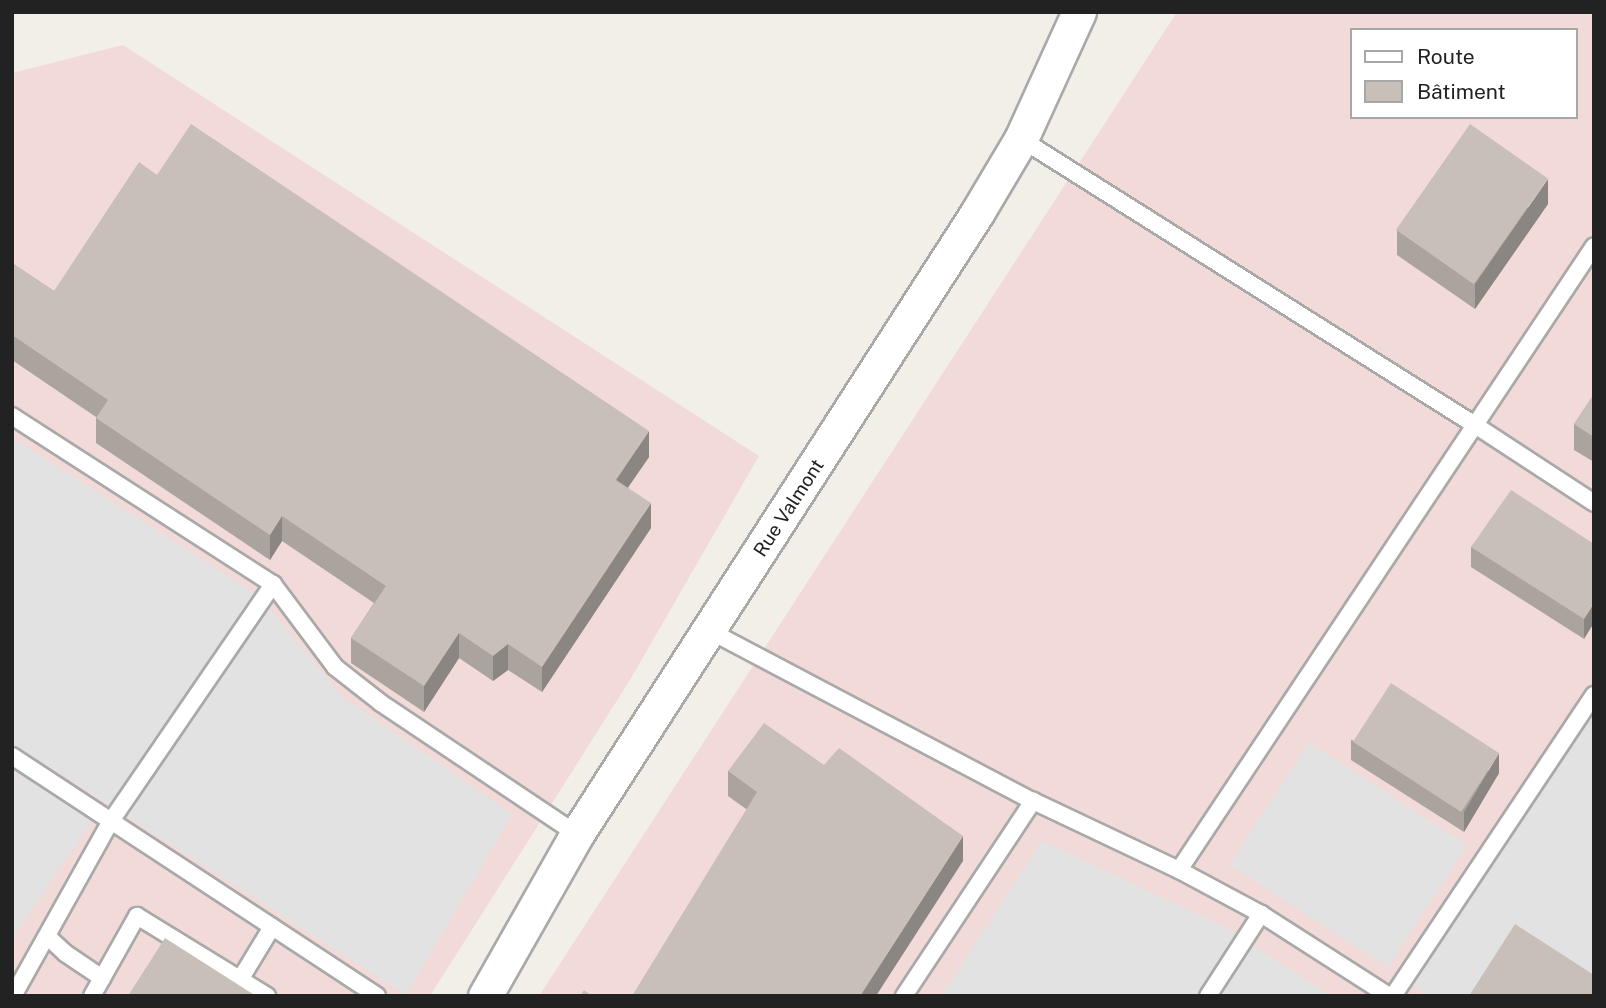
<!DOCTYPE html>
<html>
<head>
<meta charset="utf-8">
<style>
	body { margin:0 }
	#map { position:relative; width:1606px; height:1008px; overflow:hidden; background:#f2efe9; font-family:"Public Sans",sans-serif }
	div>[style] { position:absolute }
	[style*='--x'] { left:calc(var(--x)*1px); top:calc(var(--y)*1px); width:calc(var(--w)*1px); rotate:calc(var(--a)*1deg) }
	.commercial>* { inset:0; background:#f2dad9 }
	.parking>* { inset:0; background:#e2e2e2; transform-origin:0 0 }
	.roads { filter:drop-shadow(2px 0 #a9a9a9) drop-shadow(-2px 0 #a9a9a9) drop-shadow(0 2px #a9a9a9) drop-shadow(0 -2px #a9a9a9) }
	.lane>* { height:16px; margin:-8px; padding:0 8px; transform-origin:8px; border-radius:8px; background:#fff }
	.street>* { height:33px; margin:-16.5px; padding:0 16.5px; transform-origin:16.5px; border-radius:16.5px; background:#fff }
	.wall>* { inset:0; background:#aba49e }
	.shaded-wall>* { inset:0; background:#8b8681 }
	.building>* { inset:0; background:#c7bfb8; transform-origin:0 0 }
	span { translate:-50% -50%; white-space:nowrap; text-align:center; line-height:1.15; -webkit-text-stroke:5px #fff; paint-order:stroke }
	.street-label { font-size:19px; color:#222 }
	.frame { position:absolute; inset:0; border:14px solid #222; pointer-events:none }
	.legend { position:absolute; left:1350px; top:28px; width:228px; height:91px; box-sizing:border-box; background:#fff; border:2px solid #a7a7a7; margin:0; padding:9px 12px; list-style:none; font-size:21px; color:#222 }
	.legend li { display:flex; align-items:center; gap:14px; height:35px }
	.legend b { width:35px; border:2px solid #a7a7a7 }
</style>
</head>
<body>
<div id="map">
	<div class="commercial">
		<div style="clip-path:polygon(evenodd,1177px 12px,1594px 12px,1594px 996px,539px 996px,1177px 12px,1352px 30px,1576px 30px,1576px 117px,1352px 117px,1352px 30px)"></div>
		<div style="clip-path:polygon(123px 45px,759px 456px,630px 680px,430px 996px,12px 996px,12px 73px)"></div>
	</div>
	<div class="parking">
		<div style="clip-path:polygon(12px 437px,259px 596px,342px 696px,513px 814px,406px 995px,12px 743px)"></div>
		<div style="clip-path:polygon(1594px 702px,1594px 988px,1431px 996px,1410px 984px)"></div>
		<div style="left:1309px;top:742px;width:189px;height:146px;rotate:33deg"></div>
		<div style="clip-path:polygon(12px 770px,92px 821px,12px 939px)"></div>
		<div style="clip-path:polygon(1042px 841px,1226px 927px,1331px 996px,941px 996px)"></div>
	</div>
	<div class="roads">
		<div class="lane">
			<div style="--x:1021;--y:139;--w:537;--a:32.21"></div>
			<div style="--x:1475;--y:425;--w:142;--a:33.2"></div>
			<div style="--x:12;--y:416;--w:310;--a:32.8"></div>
			<div style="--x:273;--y:584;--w:104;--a:53.2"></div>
			<div style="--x:335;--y:667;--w:58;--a:38"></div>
			<div style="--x:381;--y:703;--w:236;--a:33.8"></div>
			<div style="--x:710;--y:631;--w:365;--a:27.8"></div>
			<div style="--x:1033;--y:801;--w:161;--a:25.3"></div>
			<div style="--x:1179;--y:870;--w:93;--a:28.2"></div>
			<div style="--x:1261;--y:914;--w:152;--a:32.6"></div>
			<div style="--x:12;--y:756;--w:437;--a:33.3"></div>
			<div style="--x:1179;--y:870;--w:749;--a:-56.37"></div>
			<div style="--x:47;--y:936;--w:25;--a:43"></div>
			<div style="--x:65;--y:953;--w:45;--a:34"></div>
			<div style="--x:241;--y:978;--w:60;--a:-58.7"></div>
			<div style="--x:13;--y:996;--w:201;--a:-60.8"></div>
			<div style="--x:111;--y:821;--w:287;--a:-55.6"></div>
			<div style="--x:92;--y:996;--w:92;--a:-60.6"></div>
			<div style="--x:137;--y:916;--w:153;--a:31.6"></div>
			<div style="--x:904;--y:996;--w:234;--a:-56.5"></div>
			<div style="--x:1208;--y:996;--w:98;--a:-57.1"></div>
			<div style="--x:1393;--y:996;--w:362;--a:-56.3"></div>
		</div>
		<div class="street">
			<div style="--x:485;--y:996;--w:186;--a:-60.4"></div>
			<div style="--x:577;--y:834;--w:739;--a:-57.21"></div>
			<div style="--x:977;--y:213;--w:86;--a:-59.3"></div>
			<div style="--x:1021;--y:139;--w:140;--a:-65.5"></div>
		</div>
	</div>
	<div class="wall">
		<div style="clip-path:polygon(157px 175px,649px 457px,628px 487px,651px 528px,542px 692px,508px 670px,493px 681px,459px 658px,424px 712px,351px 663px,351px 638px,374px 603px,282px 541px,270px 560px,96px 443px,96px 417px,12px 360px,12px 263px,54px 291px)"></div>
		<div style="clip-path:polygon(1548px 204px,1475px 309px,1397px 255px,1397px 230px)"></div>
		<div style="clip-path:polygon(1594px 394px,1594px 462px,1574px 450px,1574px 424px)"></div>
		<div style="clip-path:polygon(1594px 544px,1584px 639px,1471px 567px,1471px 547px)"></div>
		<div style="clip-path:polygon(1351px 740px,1499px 773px,1464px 832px,1351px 760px)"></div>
		<div style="clip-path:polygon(728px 771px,963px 861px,746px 809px,728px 796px)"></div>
	</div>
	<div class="shaded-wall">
		<div style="clip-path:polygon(1548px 179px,1548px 204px,1475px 309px,1475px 284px)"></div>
		<div style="clip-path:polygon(649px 431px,649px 457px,616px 505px,616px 480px)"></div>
		<div style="clip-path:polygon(651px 503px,651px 528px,542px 692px,542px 667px)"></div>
		<div style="clip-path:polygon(282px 516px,282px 541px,270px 560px,270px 535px)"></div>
		<div style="clip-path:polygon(1594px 603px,1594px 623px,1584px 639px,1584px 619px)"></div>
		<div style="clip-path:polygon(459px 633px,459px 658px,424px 712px,424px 686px)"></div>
		<div style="clip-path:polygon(508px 644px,508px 670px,493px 681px,493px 656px)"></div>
		<div style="clip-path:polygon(1499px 753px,1499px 773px,1464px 832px,1464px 812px)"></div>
		<div style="clip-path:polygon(963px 836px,963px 861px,876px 996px,860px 996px)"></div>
	</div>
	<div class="building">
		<div style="clip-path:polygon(191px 124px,649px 431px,616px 480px,651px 503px,542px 667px,508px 644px,493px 656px,459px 633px,424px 686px,351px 638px,386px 586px,282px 516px,270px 535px,96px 418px,108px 400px,12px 335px,12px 263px,54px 291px,139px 162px,157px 175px)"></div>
		<div style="left:1470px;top:124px;width:95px;height:129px;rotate:35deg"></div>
		<div style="clip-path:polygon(1594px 394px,1594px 437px,1574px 424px)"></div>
		<div style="clip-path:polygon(1511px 490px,1594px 544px,1594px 603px,1584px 619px,1471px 547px)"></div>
		<div style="left:1391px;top:683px;width:129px;height:70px;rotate:33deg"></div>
		<div style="clip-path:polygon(764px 723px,824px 765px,839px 748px,963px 836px,860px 996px,632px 996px,757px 792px,728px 771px)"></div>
		<div style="clip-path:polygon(1515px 924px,1594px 975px,1594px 992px,1591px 996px,1469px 996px)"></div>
		<div style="clip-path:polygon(165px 938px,256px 996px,128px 996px)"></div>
		<div style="clip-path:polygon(584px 990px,592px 996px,580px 996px)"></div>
	</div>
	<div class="street-label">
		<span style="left:789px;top:508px;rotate:-57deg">Rue Valmont</span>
	</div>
	<div class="frame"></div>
	<ul class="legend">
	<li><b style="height:9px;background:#fff"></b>Route</li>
	<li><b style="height:19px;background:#c7bfb8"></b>Bâtiment</li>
	</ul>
</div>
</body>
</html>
